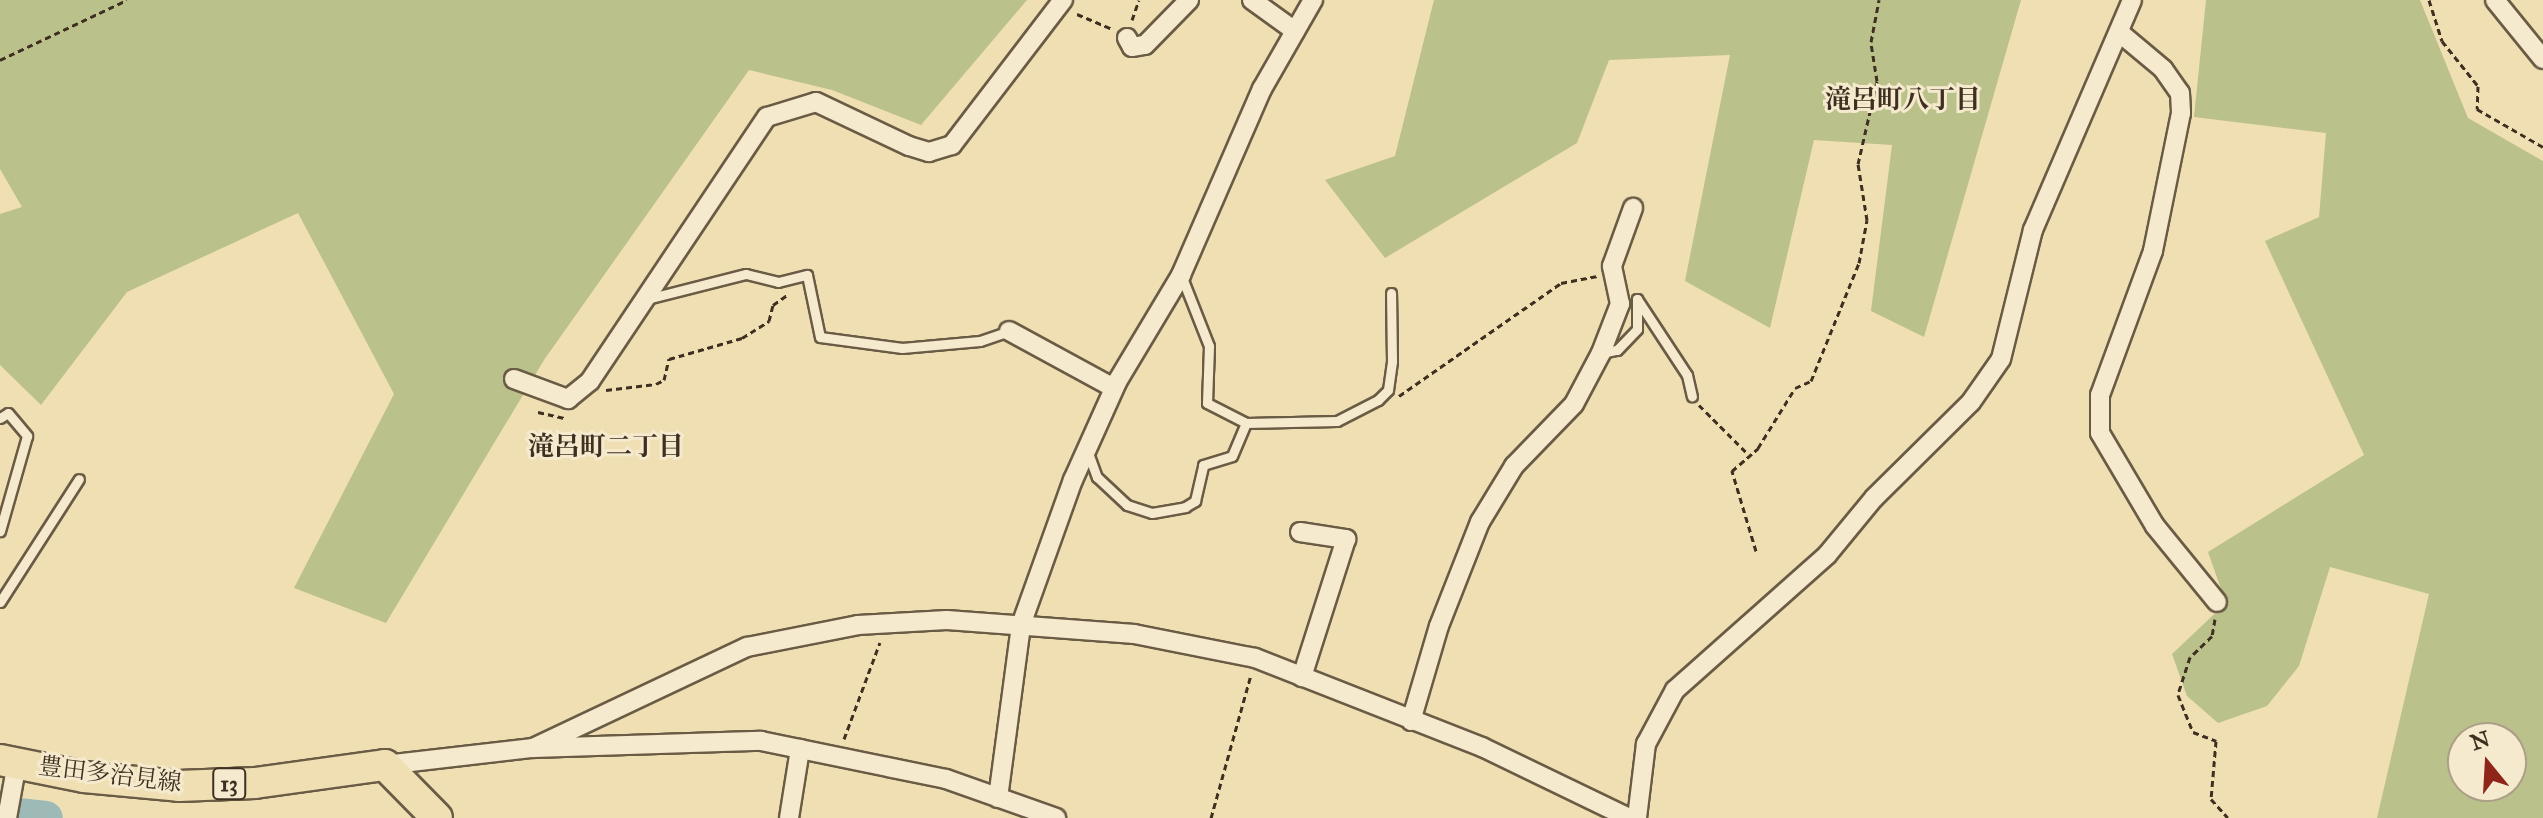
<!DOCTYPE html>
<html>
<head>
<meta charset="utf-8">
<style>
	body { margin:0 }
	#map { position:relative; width:2543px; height:818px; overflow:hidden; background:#efdfb3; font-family:"IM FELL Great Primer","Noto Serif JP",serif }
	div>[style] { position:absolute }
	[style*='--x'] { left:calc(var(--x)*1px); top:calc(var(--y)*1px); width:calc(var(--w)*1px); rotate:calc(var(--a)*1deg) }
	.green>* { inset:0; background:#bbc18b }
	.river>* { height:34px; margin:-17px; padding:0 17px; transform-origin:17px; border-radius:17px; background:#9ebab7 }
	.path>* { height:3px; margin-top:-1.5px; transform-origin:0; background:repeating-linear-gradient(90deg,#3e2f20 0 6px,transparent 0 10px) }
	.roads { filter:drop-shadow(2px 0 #6a5b45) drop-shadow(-2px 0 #6a5b45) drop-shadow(0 2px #6a5b45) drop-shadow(0 -2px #6a5b45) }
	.service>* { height:9px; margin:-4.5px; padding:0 4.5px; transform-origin:4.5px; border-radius:4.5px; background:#f5eace }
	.minor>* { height:18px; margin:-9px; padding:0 9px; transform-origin:9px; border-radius:9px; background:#f5eace }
	.primary>* { height:30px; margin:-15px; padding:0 15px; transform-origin:15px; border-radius:15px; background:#efdfb3 }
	span { translate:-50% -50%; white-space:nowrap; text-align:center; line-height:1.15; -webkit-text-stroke:6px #f5eace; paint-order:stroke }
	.shield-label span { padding:2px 6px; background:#f5eace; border:2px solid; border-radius:6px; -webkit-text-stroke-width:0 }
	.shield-label { font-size:22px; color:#3e2f20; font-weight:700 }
	.street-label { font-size:24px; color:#3e2f20 }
	.neighbourhood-label { font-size:26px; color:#3e2f20; font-weight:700 }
	.north { position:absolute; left:2447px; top:722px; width:80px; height:80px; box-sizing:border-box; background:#f5eace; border:2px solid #ac9f88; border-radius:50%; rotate:342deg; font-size:22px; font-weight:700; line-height:32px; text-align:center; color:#3e2f20 }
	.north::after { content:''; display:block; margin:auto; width:28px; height:36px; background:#8f2418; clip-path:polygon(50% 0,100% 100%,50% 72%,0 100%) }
</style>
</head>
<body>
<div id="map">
	<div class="green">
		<div style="clip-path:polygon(0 0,1027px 0,921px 125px,832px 90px,749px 70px,544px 360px,386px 623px,294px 588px,394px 394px,298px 213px,127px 292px,41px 405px,0 365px,0 214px,22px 207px,0 169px)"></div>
		<div style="clip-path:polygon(1434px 0,2021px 0,1924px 337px,1871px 311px,1892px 145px,1814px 140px,1770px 328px,1685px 281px,1730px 55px,1609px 60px,1577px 143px,1385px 258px,1325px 180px,1395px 156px)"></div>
		<div style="clip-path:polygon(evenodd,2206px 0,2420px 0,2468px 118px,2543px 161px,2543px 818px,2377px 818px,2429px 594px,2330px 567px,2299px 666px,2267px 706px,2218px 723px,2187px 696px,2172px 654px,2226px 603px,2208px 552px,2364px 455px,2265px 241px,2319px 217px,2326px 133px,2194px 117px,2206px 0,2463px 738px,2511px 738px,2511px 786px,2463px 786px,2463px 738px)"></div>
	</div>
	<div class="river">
		<div style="--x:0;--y:813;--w:46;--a:6.2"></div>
	</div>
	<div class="path">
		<div style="--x:2429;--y:0;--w:43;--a:72.4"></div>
		<div style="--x:2442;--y:41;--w:58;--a:51.3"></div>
		<div style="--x:2478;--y:86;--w:23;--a:92"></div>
		<div style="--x:2477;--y:109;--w:76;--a:29.9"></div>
		<div style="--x:1077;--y:14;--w:38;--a:23"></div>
		<div style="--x:1132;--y:20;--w:21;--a:-71"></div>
		<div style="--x:0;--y:60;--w:140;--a:-25.3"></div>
		<div style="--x:606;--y:390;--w:50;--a:-6.8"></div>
		<div style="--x:656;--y:384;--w:9;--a:-27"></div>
		<div style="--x:664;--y:380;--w:22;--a:-77"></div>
		<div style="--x:669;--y:359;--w:76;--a:-16"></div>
		<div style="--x:742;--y:338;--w:32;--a:-32"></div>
		<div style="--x:769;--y:321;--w:16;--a:-76"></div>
		<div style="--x:773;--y:305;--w:19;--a:-35"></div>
		<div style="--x:1399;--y:396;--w:198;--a:-34.9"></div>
		<div style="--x:1561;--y:283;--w:37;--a:-11"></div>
		<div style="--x:1699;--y:405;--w:68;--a:45"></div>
		<div style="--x:538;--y:412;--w:28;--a:13"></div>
		<div style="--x:1756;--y:551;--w:84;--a:-106.7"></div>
		<div style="--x:1732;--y:471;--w:35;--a:-41"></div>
		<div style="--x:1758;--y:448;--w:70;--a:-58.3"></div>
		<div style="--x:1795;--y:388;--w:17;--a:-24"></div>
		<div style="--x:1811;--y:381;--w:127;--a:-67.9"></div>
		<div style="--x:1859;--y:263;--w:44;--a:-79.5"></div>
		<div style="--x:1867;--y:220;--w:57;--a:-99.1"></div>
		<div style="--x:1858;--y:164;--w:85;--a:-77.1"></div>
		<div style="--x:1877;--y:81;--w:39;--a:-99"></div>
		<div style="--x:1871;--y:42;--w:43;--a:-79.2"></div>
		<div style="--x:2215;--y:619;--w:17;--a:100"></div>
		<div style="--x:2212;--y:636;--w:30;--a:136"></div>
		<div style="--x:2190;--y:657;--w:40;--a:108"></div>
		<div style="--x:2178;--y:695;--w:40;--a:68"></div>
		<div style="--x:2193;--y:732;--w:25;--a:21"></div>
		<div style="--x:2216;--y:741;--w:58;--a:94.9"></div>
		<div style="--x:2211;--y:799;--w:25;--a:48"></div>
		<div style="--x:844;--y:739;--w:103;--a:-69.6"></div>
		<div style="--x:1211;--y:818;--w:148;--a:-74.4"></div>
	</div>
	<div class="roads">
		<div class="service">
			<div style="--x:1181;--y:275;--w:76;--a:68.5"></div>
			<div style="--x:1209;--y:346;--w:57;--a:92"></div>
			<div style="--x:1207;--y:403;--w:44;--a:27.1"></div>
			<div style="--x:1246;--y:423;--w:91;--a:-1.3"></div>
			<div style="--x:1337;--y:421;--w:46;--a:-27.1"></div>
			<div style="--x:1378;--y:400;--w:14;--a:-45"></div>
			<div style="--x:1388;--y:390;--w:29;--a:-82"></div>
			<div style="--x:1392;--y:361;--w:68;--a:-90.8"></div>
			<div style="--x:647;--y:299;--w:102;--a:-14.2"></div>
			<div style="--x:746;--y:274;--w:33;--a:14"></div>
			<div style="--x:778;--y:282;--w:30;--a:-14"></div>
			<div style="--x:807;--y:275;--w:63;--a:78.2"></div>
			<div style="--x:820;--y:337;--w:83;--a:7.6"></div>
			<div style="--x:902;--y:348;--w:78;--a:-5.1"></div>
			<div style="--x:980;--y:341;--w:31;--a:-19"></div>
			<div style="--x:1601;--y:353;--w:16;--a:-11"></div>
			<div style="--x:1617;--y:350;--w:29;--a:-46"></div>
			<div style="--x:1637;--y:329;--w:30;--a:-90"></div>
			<div style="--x:1637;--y:299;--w:91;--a:56.7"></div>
			<div style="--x:1687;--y:375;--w:22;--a:77"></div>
			<div style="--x:0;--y:418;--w:9;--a:-32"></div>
			<div style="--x:8;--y:413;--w:30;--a:50"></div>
			<div style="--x:27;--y:436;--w:99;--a:105.9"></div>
			<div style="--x:1087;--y:450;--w:29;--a:70"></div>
			<div style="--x:1097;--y:477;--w:41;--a:43"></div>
			<div style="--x:1127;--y:505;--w:26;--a:18"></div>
			<div style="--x:1152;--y:513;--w:34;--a:-10"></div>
			<div style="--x:1185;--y:507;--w:12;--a:-31"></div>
			<div style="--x:1195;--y:501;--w:37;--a:-77"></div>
			<div style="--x:1203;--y:465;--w:30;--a:-17"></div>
			<div style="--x:1232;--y:456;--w:36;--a:-67"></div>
			<div style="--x:0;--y:602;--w:146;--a:-57.3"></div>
		</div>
		<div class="minor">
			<div style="--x:1252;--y:0;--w:53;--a:35.8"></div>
			<div style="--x:2495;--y:0;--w:76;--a:50.9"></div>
			<div style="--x:2120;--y:33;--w:56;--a:39.9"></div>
			<div style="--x:2163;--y:69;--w:29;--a:55"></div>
			<div style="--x:2180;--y:93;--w:20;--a:87"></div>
			<div style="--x:2181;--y:113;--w:141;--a:101.5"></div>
			<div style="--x:2153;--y:251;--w:153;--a:110.2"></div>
			<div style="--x:2100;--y:395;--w:38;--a:90"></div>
			<div style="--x:2100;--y:433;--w:108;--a:59.4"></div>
			<div style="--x:2155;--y:526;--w:98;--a:50.8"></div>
			<div style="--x:1127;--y:38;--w:10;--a:61"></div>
			<div style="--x:1132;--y:47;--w:13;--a:-9"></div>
			<div style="--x:1145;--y:45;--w:63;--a:-45.6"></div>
			<div style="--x:1009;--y:331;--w:119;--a:28.5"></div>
			<div style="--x:514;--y:379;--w:58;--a:20.3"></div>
			<div style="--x:568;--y:399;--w:28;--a:-39"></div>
			<div style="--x:590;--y:381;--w:318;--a:-56.2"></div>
			<div style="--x:767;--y:117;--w:51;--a:-17"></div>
			<div style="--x:816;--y:102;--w:103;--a:25.3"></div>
			<div style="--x:909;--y:146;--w:21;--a:17"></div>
			<div style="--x:929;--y:152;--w:24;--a:-17"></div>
			<div style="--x:952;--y:145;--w:183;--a:-52.6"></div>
			<div style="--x:1300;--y:532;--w:47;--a:8.7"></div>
			<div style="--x:1346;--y:539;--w:145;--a:107.7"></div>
			<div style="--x:1411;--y:721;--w:99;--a:-73.6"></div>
			<div style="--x:1439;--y:626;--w:112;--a:-68.5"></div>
			<div style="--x:1480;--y:522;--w:66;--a:-58.7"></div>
			<div style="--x:1514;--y:466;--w:86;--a:-45.9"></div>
			<div style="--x:1574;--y:404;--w:58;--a:-62.1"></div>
			<div style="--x:1601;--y:353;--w:53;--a:-68.8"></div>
			<div style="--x:1620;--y:304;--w:39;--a:-102"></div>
			<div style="--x:1612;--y:266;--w:62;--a:-70.1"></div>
			<div style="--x:533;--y:748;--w:237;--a:-25.3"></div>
			<div style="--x:747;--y:647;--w:113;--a:-11.2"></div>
			<div style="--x:858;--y:625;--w:89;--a:-3.2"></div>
			<div style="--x:947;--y:620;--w:188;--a:4.3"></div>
			<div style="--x:1134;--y:634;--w:123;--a:11.2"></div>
			<div style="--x:1255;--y:658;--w:244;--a:21.4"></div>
			<div style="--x:1482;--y:747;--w:163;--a:25.8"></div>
			<div style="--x:385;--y:765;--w:149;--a:-6.6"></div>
			<div style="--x:533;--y:748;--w:228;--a:-1.8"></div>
			<div style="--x:761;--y:741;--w:189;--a:11.6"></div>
			<div style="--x:946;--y:779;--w:117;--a:19.5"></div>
			<div style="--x:998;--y:798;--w:175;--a:-82.4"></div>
			<div style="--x:1021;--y:625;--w:154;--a:-70.3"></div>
			<div style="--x:1073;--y:480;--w:107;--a:-65.8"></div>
			<div style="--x:1117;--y:382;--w:125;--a:-59.1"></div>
			<div style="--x:1181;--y:275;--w:203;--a:-66.5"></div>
			<div style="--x:1262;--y:89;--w:103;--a:-60.2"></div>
			<div style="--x:7;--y:818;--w:56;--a:-79.7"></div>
			<div style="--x:789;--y:818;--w:70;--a:-80.9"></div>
			<div style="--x:1637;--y:818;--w:75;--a:-83.1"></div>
			<div style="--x:1646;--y:744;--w:61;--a:-61.8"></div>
			<div style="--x:1675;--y:690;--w:203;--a:-41.6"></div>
			<div style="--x:1827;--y:555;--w:74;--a:-50.5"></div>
			<div style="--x:1874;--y:498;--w:136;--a:-44.7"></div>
			<div style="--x:1971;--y:402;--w:52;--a:-55.1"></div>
			<div style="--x:2001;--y:359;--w:133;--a:-76.1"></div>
			<div style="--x:2033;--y:230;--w:250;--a:-66.7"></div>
		</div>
		<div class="primary">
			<div style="--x:0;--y:760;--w:86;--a:11.4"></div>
			<div style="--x:84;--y:777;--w:95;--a:5.4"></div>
			<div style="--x:179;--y:786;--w:76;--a:-2.3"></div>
			<div style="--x:255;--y:783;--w:131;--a:-7.9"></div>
			<div style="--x:385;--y:765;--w:74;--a:45.5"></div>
		</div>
	</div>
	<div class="shield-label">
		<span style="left:229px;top:784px">13</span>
	</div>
	<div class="street-label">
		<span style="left:110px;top:775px;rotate:7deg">豊田多治見線</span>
	</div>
	<div class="neighbourhood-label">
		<span style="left:1903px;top:100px">滝呂町八丁目</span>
		<span style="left:606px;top:447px">滝呂町二丁目</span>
	</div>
	<div class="north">N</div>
</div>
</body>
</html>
